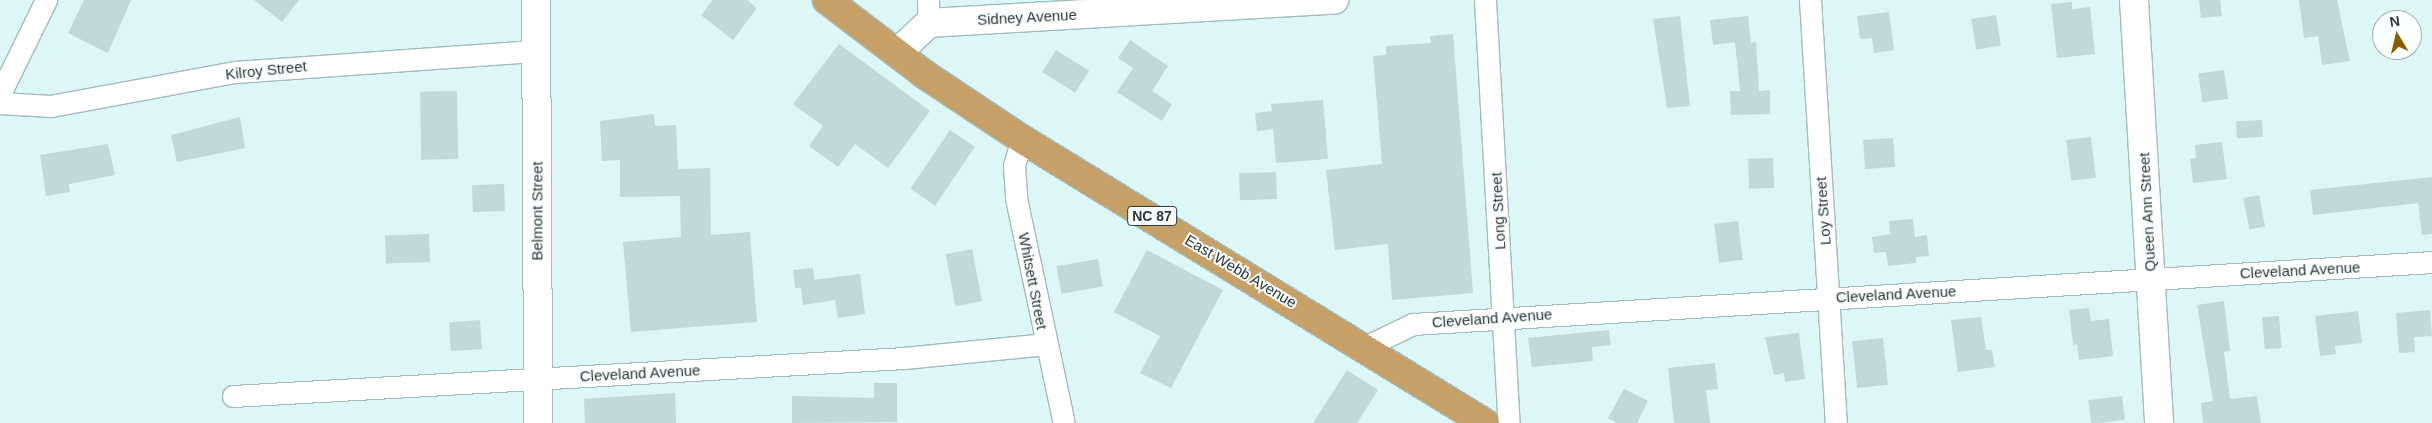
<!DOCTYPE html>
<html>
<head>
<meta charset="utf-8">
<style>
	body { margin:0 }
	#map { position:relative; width:2432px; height:423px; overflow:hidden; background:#ddf6f6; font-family:Helvetica,sans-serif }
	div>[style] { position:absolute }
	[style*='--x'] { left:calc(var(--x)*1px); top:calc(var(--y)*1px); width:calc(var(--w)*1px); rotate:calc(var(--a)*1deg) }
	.building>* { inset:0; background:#c1d9d9; transform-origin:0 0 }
	.roads { filter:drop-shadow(1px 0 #a3bbbb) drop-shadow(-1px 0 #a3bbbb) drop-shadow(0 1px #a3bbbb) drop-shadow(0 -1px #a3bbbb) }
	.minor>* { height:21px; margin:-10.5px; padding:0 10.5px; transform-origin:10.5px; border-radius:10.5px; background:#fff }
	.tertiary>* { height:28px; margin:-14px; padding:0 14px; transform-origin:14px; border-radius:14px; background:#fff }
	.trunk>* { height:28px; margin:-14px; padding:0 14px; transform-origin:14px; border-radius:14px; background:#c6a066 }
	span { translate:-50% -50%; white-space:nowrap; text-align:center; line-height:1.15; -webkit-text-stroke:4px #faffff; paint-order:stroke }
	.shield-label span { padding:1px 4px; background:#faffff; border:1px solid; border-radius:4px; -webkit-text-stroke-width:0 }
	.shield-label { font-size:14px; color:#2d3737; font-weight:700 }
	.street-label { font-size:15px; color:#2d3737 }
	.north { position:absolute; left:2372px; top:10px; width:50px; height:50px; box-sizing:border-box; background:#faffff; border:1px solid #a8afaf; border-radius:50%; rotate:351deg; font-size:14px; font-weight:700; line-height:20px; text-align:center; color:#2d3737 }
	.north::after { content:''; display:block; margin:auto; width:18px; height:22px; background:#8a5c00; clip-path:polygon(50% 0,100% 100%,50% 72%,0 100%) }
</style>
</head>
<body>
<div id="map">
	<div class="building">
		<div style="clip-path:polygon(84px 0,131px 0,108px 53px,68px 33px)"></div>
		<div style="clip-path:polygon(254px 0,299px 0,282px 22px)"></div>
		<div style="clip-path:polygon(713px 0,747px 0,757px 8px,733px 40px,701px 15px)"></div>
		<div style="clip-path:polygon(2199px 0,2220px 0,2222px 16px,2201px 18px)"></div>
		<div style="clip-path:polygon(2299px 0,2337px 0,2350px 61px,2322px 65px,2318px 36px,2304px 38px)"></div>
		<div style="clip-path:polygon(2072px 2px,2072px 9px,2090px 7px,2095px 54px,2057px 58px,2051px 4px)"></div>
		<div style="clip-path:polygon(1889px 12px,1894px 50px,1874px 53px,1872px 38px,1860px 39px,1857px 16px)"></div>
		<div style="left:1996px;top:15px;width:31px;height:25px;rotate:81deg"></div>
		<div style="clip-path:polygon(1680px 16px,1690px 106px,1667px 108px,1653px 19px)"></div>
		<div style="clip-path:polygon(1748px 16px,1751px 43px,1756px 42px,1759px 91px,1770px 90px,1770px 114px,1731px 115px,1730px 91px,1740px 91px,1735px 42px,1713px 45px,1710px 20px)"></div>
		<div style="clip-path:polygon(1453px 34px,1473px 293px,1392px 300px,1388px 244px,1335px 250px,1326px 170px,1382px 164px,1373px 56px,1386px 55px,1386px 46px,1431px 43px,1430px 36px)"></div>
		<div style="clip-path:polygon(1130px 40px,1168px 66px,1152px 91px,1172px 104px,1162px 121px,1117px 92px,1133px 68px,1118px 58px)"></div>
		<div style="clip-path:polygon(839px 44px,930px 111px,888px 168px,855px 144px,838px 167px,809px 146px,823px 126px,793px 104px)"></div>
		<div style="left:1056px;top:50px;width:39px;height:26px;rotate:32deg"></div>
		<div style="left:2224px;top:70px;width:29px;height:26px;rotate:82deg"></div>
		<div style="left:457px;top:91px;width:68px;height:37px;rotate:89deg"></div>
		<div style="clip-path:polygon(1323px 100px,1328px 159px,1276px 163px,1273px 129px,1257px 131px,1255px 113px,1272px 111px,1271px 104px)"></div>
		<div style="clip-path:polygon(654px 114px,655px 126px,676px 125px,678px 169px,710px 168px,711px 235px,750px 232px,757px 322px,631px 332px,623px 242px,681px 237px,680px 196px,620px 197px,620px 160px,602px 161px,600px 121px)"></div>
		<div style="clip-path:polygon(240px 117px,245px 148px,177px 162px,171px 135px)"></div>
		<div style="left:2262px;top:120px;width:17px;height:26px;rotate:87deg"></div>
		<div style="left:950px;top:130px;width:30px;height:71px;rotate:34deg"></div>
		<div style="left:2091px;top:137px;width:41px;height:25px;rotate:83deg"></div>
		<div style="left:1893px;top:138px;width:29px;height:30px;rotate:86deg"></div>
		<div style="clip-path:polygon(2222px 142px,2227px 179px,2193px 183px,2190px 159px,2196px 158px,2195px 145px)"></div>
		<div style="clip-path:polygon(108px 144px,115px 175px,69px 184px,70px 192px,46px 196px,40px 155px)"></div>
		<div style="left:1773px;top:158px;width:30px;height:25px;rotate:88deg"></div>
		<div style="left:1276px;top:172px;width:27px;height:37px;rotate:88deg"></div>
		<div style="clip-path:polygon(2432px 177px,2432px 234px,2422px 235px,2418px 203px,2313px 215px,2310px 190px)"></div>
		<div style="left:504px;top:184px;width:27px;height:32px;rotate:88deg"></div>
		<div style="left:2259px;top:195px;width:32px;height:16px;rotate:79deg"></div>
		<div style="clip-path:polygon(1913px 219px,1915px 237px,1927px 235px,1929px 256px,1916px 257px,1916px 263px,1888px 266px,1886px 252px,1874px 253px,1872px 237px,1890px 234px,1889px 221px)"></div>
		<div style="left:1738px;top:221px;width:39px;height:24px;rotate:83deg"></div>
		<div style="left:429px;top:234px;width:28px;height:44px;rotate:88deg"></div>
		<div style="left:972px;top:249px;width:53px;height:27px;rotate:79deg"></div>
		<div style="clip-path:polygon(1147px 250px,1223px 290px,1171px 388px,1140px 373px,1160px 336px,1114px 312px)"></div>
		<div style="left:1098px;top:259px;width:28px;height:42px;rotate:80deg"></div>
		<div style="clip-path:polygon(813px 268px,814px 280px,860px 274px,865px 314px,838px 318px,835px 300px,803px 305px,801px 288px,795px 288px,793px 270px)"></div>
		<div style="clip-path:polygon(2224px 301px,2230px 351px,2224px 352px,2230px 399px,2257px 396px,2261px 423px,2203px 423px,2201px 403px,2213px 401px,2197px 305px)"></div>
		<div style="clip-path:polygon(2089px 308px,2091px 321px,2109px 319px,2113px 356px,2079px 360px,2077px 344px,2073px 345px,2069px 310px)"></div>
		<div style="clip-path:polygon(2430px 310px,2432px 336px,2414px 337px,2415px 352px,2399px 353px,2396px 313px)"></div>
		<div style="clip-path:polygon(2358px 311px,2362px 343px,2335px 346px,2336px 354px,2320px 356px,2315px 316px)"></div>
		<div style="left:2279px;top:316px;width:32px;height:17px;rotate:85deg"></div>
		<div style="clip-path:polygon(1981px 317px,1986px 350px,1992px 350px,1995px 367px,1958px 372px,1951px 320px)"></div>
		<div style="left:480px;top:320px;width:29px;height:31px;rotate:86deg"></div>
		<div style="clip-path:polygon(1609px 330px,1611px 345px,1592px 347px,1593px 361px,1532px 367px,1528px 338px)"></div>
		<div style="clip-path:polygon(1799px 333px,1805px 379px,1785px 382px,1784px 373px,1774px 375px,1765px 337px)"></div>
		<div style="left:1883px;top:338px;width:47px;height:31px;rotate:84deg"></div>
		<div style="clip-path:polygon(1715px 363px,1718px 389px,1706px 390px,1710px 423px,1674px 423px,1668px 368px)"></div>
		<div style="clip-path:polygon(1347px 370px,1378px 390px,1357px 423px,1313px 423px)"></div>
		<div style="clip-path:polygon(874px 383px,897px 383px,897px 422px,792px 423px,792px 396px,874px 398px)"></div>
		<div style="clip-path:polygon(1624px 389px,1648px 401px,1637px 423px,1617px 423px,1608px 418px)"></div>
		<div style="clip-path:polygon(675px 393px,676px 423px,585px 423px,584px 399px)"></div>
		<div style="left:2122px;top:396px;width:24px;height:34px;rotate:83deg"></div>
	</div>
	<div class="roads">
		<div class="minor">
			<div style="--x:928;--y:0;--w:23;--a:88"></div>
			<div style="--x:1485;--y:0;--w:424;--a:86.8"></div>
			<div style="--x:1810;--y:0;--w:424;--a:86.5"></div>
			<div style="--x:0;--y:94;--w:105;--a:-63.9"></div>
			<div style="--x:0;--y:103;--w:51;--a:3.4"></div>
			<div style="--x:51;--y:106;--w:187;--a:-10.5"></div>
			<div style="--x:235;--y:72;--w:300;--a:-4"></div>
			<div style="--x:1022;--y:139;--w:28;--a:107"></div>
			<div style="--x:1014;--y:166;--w:32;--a:86"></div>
			<div style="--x:1016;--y:198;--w:230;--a:78"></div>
			<div style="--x:1365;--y:347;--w:53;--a:-25.6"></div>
			<div style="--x:1413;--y:324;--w:1021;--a:-3.48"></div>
			<div style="--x:233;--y:396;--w:672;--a:-3.24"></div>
			<div style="--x:904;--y:358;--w:143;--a:-5.6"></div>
		</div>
		<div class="tertiary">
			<div style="--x:536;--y:0;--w:423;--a:89.7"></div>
			<div style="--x:2134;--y:0;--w:424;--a:86.6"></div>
			<div style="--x:897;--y:53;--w:44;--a:-43.2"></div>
			<div style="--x:929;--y:23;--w:406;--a:-3.3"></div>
		</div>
		<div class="trunk">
			<div style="--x:827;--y:0;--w:122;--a:37.3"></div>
			<div style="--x:924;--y:74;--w:118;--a:33.6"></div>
			<div style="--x:1022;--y:139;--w:543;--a:31.52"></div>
		</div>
	</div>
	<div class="shield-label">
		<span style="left:1152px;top:216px">NC 87</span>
	</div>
	<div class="street-label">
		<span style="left:1027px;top:17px;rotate:-3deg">Sidney Avenue</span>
		<span style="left:266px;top:70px;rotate:-6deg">Kilroy Street</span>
		<span style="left:537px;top:211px;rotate:-90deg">Belmont Street</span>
		<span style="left:1498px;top:211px;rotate:-93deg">Long Street</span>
		<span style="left:1823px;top:211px;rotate:-94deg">Loy Street</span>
		<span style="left:2147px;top:212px;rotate:-93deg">Queen Ann Street</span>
		<span style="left:2300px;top:270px;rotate:-3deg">Cleveland Avenue</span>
		<span style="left:1241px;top:271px;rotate:31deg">East Webb Avenue</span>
		<span style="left:1033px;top:281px;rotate:79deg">Whitsett Street</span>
		<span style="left:1896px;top:294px;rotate:-3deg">Cleveland Avenue</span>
		<span style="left:1492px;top:318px;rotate:-4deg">Cleveland Avenue</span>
		<span style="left:640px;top:373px;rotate:-3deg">Cleveland Avenue</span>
	</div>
	<div class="north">N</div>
</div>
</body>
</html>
